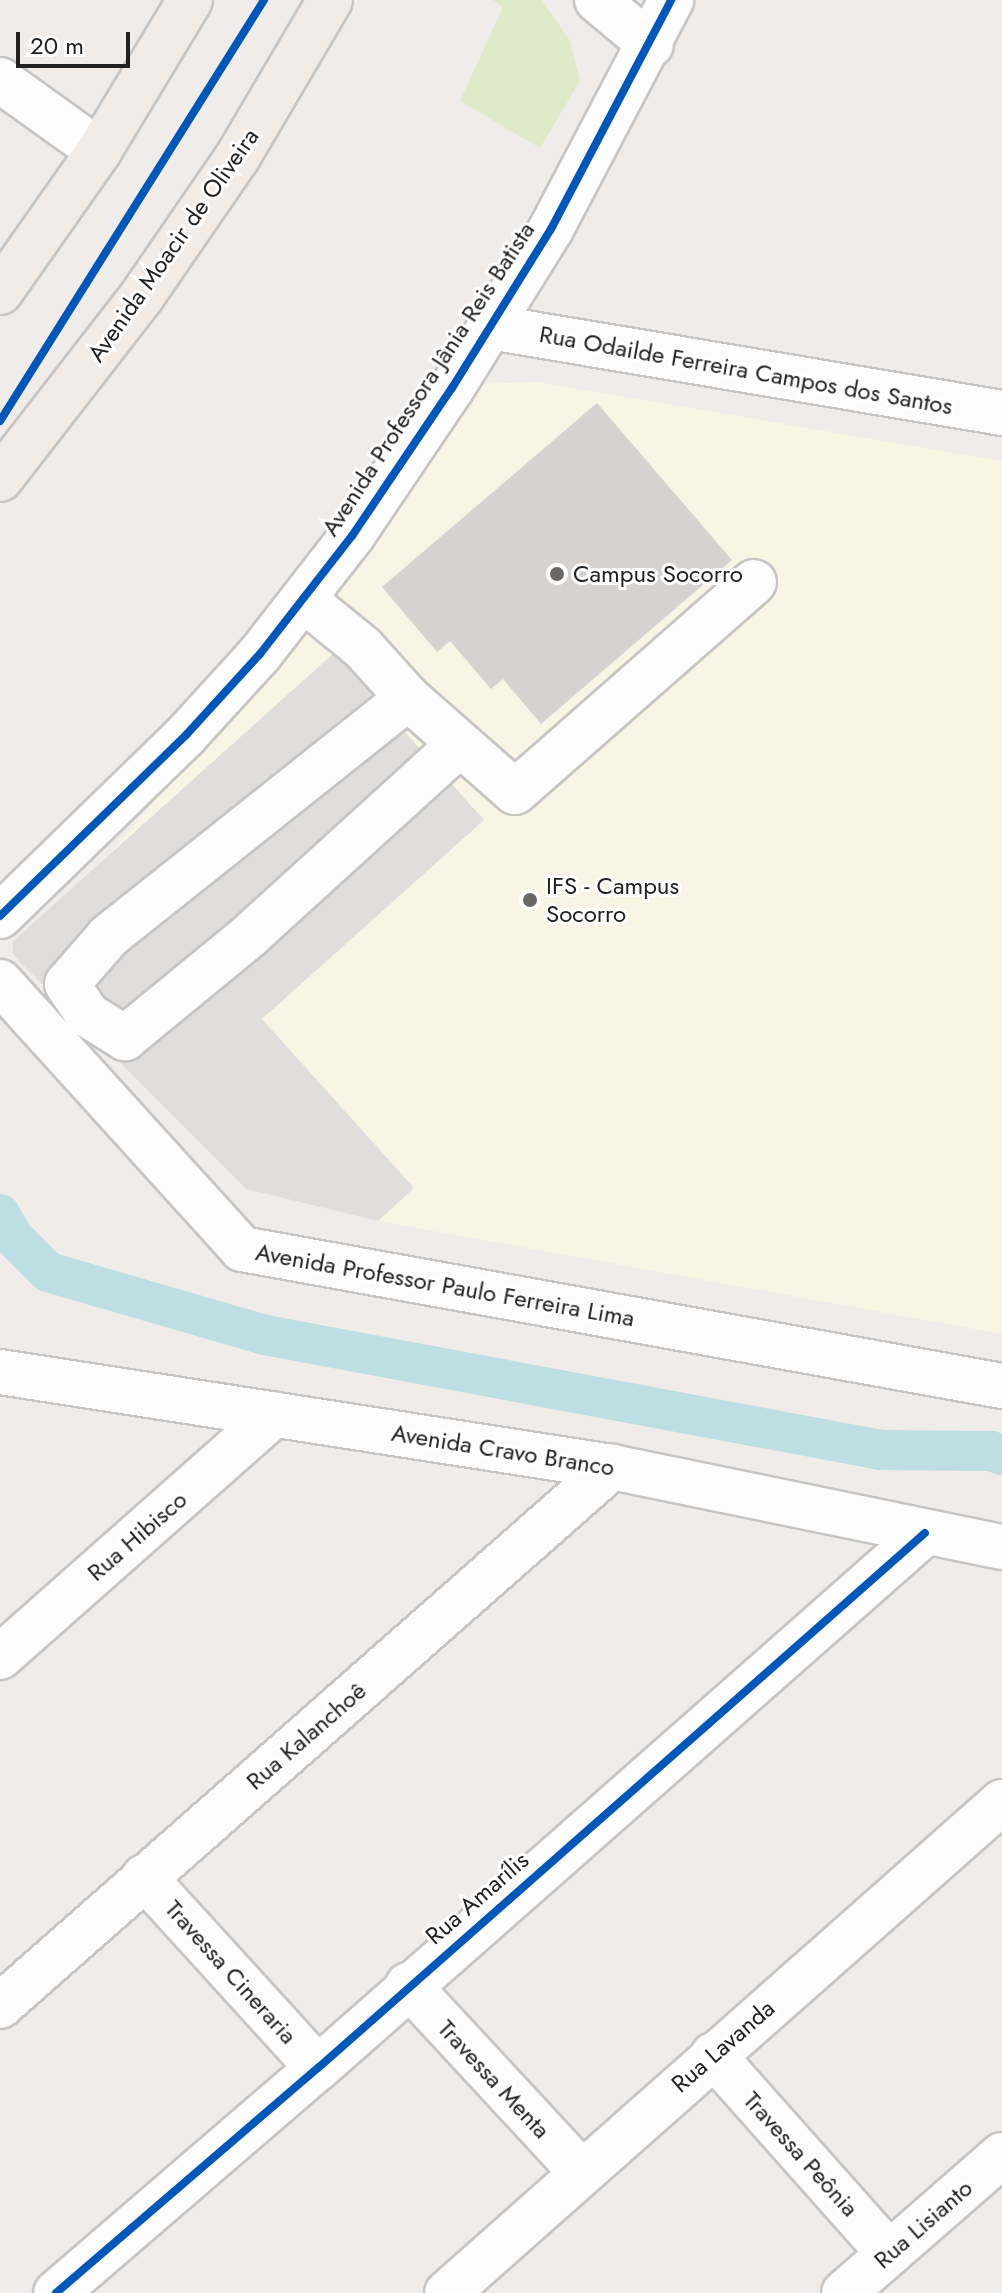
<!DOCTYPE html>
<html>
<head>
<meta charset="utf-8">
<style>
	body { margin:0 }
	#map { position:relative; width:1002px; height:2293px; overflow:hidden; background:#efece9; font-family:Jost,sans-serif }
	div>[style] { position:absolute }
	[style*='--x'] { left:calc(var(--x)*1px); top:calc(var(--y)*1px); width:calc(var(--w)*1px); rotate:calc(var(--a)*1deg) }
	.education>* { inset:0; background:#f8f5e5 }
	.grass>* { inset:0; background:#dfebc8 }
	.parking>* { inset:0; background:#dfdedd }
	.canal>* { height:40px; margin:-20px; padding:0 20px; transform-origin:20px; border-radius:20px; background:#bddee2 }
	.building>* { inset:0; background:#d6d2d0 }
	.roads { filter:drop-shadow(2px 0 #c6c5c4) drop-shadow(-2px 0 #c6c5c4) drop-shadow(0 2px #c6c5c4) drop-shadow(0 -2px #c6c5c4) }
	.minor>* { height:44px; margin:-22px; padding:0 22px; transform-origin:22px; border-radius:22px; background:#fdfcfc }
	.major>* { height:44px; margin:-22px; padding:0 22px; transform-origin:22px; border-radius:22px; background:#f2ebe6 }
	.cycleway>* { height:8px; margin:-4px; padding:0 4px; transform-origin:4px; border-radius:4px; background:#0057b8 }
	.dots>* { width:22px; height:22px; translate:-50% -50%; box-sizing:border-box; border:4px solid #fff; border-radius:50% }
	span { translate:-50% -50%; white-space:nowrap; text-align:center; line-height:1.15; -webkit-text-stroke:6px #fff; paint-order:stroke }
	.street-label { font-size:24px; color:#212121 }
	.poi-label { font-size:24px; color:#212121 }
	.left { translate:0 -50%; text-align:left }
	.scale { position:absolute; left:16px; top:32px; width:114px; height:36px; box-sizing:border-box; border:4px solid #212121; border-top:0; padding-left:10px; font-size:24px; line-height:28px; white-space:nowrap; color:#212121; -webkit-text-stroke:6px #fff; paint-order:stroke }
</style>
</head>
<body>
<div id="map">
	<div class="education">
		<div style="clip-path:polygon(538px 382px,1002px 461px,1002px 1334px,378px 1221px,246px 1189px,13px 954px,12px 942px,106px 858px,175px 776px,476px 384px)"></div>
	</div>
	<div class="grass">
		<div style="clip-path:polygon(493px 0,542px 0,570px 41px,580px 81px,540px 148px,460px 101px,503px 7px)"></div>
	</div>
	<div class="parking">
		<div style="clip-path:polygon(334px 653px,484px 820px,262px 1019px,414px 1188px,378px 1221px,246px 1189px,24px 966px,13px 954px,12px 942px)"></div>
	</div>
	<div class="canal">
		<div style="--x:0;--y:1214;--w:26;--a:61"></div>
		<div style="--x:13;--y:1237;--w:49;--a:45"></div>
		<div style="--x:48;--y:1272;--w:226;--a:16.2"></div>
		<div style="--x:265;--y:1335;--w:627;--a:10.57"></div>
		<div style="--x:881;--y:1450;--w:110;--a:0.5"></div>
		<div style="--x:991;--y:1451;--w:12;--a:20"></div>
	</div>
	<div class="building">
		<div style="clip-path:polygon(597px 403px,732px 560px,541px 724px,503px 679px,491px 689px,450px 641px,437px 652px,382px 587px)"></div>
	</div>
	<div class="roads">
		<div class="minor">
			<div style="--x:597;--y:0;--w:70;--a:39.8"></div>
			<div style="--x:0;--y:80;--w:122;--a:35.6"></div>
			<div style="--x:490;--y:327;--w:519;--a:9.53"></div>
			<div style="--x:303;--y:599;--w:77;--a:39.2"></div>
			<div style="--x:363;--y:648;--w:67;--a:48"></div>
			<div style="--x:408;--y:698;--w:142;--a:41.3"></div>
			<div style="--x:515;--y:792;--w:318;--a:-41.3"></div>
			<div style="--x:408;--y:698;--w:384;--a:141.5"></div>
			<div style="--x:108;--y:937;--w:62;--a:131.1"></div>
			<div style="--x:67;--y:984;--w:37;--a:56"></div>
			<div style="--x:88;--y:1015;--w:44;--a:31.9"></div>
			<div style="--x:125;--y:1038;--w:161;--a:-39.4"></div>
			<div style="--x:249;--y:936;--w:285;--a:-42.3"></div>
			<div style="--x:0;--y:916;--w:260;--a:-44.2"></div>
			<div style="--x:186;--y:735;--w:110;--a:-47.6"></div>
			<div style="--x:260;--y:654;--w:150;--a:-52.1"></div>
			<div style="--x:352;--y:536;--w:179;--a:-56"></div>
			<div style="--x:452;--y:388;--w:187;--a:-58.1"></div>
			<div style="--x:551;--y:229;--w:259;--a:-62.3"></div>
			<div style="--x:0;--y:982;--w:360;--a:47.8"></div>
			<div style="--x:242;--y:1249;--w:772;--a:10.22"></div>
			<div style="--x:0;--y:1372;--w:619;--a:8.82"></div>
			<div style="--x:612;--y:1467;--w:398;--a:11.6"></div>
			<div style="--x:0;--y:1657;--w:366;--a:-41.5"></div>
			<div style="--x:144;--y:1877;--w:258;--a:47.7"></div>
			<div style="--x:408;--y:1985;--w:255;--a:47.2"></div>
			<div style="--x:0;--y:2006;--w:816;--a:-41.37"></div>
			<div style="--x:713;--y:2055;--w:265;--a:48.4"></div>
			<div style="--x:56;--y:2293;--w:345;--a:-40.7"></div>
			<div style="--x:318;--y:2068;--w:809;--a:-41.39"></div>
			<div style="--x:447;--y:2293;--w:741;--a:-41.5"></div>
			<div style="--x:844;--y:2293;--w:210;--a:-41.1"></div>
		</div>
		<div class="major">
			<div style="--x:0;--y:292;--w:172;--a:-54.9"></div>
			<div style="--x:99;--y:151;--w:176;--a:-58.9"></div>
			<div style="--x:0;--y:479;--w:232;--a:-52.2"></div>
			<div style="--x:142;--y:296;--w:168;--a:-55.5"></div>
			<div style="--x:237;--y:158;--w:183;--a:-59.5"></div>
		</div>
	</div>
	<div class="cycleway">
		<div style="--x:0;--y:421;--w:497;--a:-57.9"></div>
		<div style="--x:0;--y:916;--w:260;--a:-44.2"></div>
		<div style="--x:186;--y:735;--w:110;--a:-47.6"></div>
		<div style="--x:260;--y:654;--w:150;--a:-52.1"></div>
		<div style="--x:352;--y:536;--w:179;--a:-56"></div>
		<div style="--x:452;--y:388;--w:187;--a:-58.1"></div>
		<div style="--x:551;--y:229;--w:259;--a:-62.3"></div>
		<div style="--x:56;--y:2293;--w:345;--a:-40.7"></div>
		<div style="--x:318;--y:2068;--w:809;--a:-41.39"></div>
	</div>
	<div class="dots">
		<div style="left:557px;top:574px;background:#696867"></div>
		<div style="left:530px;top:900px;background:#696867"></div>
	</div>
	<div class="street-label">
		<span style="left:173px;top:245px;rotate:-55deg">Avenida Moacir de Oliveira</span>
		<span style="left:746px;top:370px;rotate:10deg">Rua Odailde Ferreira Campos dos Santos</span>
		<span style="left:428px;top:379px;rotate:-57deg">Avenida Professora Jânia Reis Batista</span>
		<span style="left:445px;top:1285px;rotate:10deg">Avenida Professor Paulo Ferreira Lima</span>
		<span style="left:503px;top:1450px;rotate:9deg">Avenida Cravo Branco</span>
		<span style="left:137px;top:1536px;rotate:-41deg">Rua Hibisco</span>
		<span style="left:306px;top:1736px;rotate:-41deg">Rua Kalanchoê</span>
		<span style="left:477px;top:1898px;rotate:-41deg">Rua Amarílis</span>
		<span style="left:231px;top:1972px;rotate:48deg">Travessa Cineraria</span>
		<span style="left:723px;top:2046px;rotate:-41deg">Rua Lavanda</span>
		<span style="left:494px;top:2079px;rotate:47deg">Travessa Menta</span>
		<span style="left:801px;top:2154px;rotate:48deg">Travessa Peônia</span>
		<span style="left:923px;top:2224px;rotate:-41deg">Rua Lisianto</span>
	</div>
	<div class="poi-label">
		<span class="left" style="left:573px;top:574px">Campus Socorro</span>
		<span class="left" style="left:546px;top:900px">IFS - Campus<br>Socorro</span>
	</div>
	<div class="scale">20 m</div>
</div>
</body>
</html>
